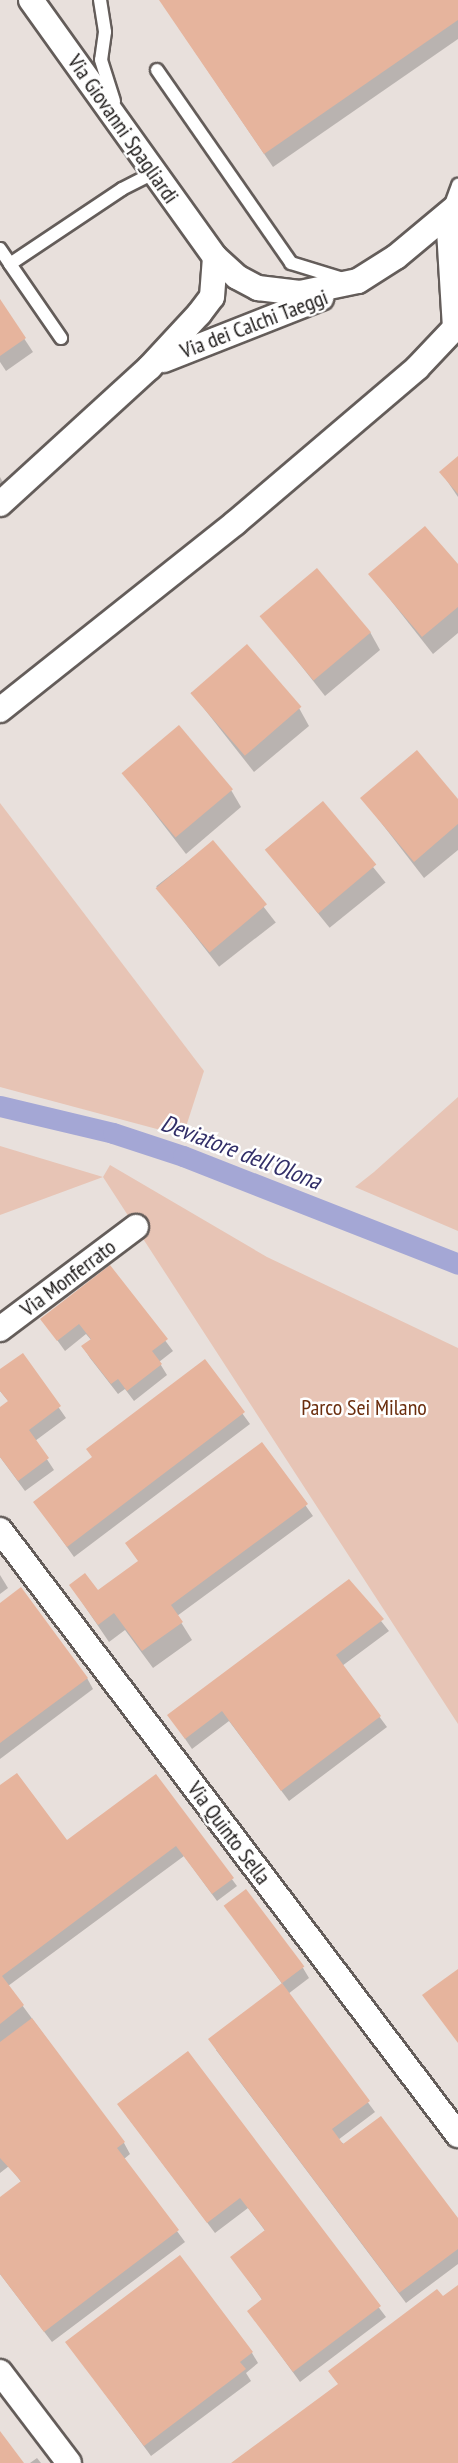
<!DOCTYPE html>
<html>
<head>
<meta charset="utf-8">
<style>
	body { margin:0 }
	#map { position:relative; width:458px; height:2463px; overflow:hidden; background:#e8e0dc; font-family:"PT Sans Narrow",sans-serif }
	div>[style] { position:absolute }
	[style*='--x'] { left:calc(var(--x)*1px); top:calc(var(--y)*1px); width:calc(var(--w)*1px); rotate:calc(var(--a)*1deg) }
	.green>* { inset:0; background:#e7c4b5 }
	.shadow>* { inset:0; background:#0003; transform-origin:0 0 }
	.canal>* { height:21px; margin:-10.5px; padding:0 10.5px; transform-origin:10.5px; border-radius:10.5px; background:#a4a7d5 }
	.building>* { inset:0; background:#e6b49d; transform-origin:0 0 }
	.roads { filter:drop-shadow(2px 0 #645d5a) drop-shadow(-2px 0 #645d5a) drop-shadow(0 2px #645d5a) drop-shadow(0 -2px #645d5a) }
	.service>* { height:12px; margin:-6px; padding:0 6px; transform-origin:6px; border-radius:6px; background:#fff }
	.minor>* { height:24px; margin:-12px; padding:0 12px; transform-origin:12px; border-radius:12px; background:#fff }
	span { translate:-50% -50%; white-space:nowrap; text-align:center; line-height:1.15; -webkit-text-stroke:5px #fff; paint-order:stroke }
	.street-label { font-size:22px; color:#1c1918 }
	.park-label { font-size:22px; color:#6b2e0e }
	.water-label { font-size:24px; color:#322f68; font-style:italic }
</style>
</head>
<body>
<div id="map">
	<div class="green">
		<div style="clip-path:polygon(0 803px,204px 1071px,183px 1136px,0 1087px)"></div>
		<div style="clip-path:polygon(458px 1097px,458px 1231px,355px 1187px,374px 1172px)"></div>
		<div style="clip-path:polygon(0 1146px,103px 1177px,110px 1165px,267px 1257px,458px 1348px,458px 1724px,103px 1177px,0 1215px)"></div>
	</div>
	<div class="shadow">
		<div style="clip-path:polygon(160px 0,458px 0,458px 39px,273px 167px)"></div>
		<div style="clip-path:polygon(0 302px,33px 352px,6px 371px,0 362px)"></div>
		<div style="clip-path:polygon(458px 458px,458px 497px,441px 472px)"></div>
		<div style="clip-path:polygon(0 477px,4px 484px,0 487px)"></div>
		<div style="clip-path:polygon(458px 567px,458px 633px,433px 654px,370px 574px)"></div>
		<div style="clip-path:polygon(262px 616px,370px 632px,380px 650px,325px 696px)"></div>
		<div style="clip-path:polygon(191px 692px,299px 708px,309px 726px,254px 772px)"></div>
		<div style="clip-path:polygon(124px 774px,231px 790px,241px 807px,186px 854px)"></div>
		<div style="clip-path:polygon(362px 798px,458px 801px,458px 850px,424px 878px)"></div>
		<div style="left:322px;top:804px;width:101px;height:72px;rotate:51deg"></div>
		<div style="left:213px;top:842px;width:102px;height:72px;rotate:52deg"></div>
		<div style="clip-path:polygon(110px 1267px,173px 1351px,159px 1362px,167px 1375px,134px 1401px,125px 1389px,118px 1394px,90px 1358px,83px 1347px,92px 1341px,86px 1334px,65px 1351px,42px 1319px)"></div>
		<div style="clip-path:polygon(22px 1355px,66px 1418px,35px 1441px,54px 1470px,25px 1491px,0 1457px,0 1409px,9px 1402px,0 1391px,0 1371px)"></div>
		<div style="clip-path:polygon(204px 1361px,250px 1424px,74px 1557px,35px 1502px,93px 1458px)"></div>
		<div style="clip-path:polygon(262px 1444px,313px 1516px,177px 1616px,192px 1640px,153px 1668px,125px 1630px,109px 1642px,71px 1586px,97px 1592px,139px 1562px)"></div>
		<div style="clip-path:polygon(0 1575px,8px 1588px,0 1594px)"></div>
		<div style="clip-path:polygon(349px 1581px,389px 1631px,342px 1666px,387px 1727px,289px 1801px,229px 1721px,192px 1749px,169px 1715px)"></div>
		<div style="clip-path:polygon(0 1604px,87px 1678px,93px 1689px,0 1759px)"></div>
		<div style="clip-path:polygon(155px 1776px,237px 1886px,217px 1901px,184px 1856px,8px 1986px,124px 2143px,130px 2154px,124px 2159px,185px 2242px,52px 2342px,0 2274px,0 2199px,22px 2183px,9px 2166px,0 2173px,0 1787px,67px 1842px)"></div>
		<div style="clip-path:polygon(226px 1906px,303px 1968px,309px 1978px,288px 1994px,375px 2112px,338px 2140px,458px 2220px,458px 2264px,406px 2303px,216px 2050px,283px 1985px)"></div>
		<div style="clip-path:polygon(187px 2053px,386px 2317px,300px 2382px,249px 2312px,263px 2301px,232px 2257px,266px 2232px,248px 2208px,215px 2233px,126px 2115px)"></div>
		<div style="clip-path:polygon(67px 2342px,252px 2353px,258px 2363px,246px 2373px,251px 2381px,151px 2456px)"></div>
		<div style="clip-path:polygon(37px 2458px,41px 2463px,30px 2463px)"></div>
	</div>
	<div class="canal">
		<div style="--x:0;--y:1106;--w:116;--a:13.4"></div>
		<div style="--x:113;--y:1133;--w:74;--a:18.2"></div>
		<div style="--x:183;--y:1156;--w:295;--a:21.4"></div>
	</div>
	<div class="building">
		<div style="clip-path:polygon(159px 0,458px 0,458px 20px,264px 154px)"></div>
		<div style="clip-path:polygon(0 299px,26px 338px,0 356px)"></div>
		<div style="clip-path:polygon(458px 456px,458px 494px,439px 472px)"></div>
		<div style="clip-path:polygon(425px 526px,458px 564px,458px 607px,422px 637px,368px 574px)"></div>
		<div style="left:317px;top:568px;width:84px;height:75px;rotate:50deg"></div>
		<div style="left:247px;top:644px;width:83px;height:75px;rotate:49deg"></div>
		<div style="left:179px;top:725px;width:84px;height:75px;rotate:50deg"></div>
		<div style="clip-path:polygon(417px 750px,458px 799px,458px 824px,414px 862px,360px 798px)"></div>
		<div style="left:323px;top:801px;width:83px;height:76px;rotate:50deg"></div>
		<div style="left:213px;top:840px;width:84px;height:75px;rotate:50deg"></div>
		<div style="clip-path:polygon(110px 1265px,168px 1339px,152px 1351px,162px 1364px,127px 1391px,118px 1379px,111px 1384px,81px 1346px,91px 1339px,79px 1324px,57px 1341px,40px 1319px)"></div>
		<div style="clip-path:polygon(23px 1353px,61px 1406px,29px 1430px,49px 1458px,18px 1481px,0 1457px,0 1407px,8px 1401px,0 1391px,0 1369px)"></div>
		<div style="clip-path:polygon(205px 1359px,245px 1412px,67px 1547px,33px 1502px,92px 1457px,86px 1449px)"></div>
		<div style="clip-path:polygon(262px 1442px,308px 1504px,171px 1605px,183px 1622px,142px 1651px,114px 1613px,98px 1625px,69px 1585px,85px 1573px,98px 1590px,138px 1561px,125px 1543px)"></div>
		<div style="clip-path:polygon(349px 1579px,384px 1619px,336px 1655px,381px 1716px,281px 1791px,222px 1711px,185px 1739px,167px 1715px)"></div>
		<div style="clip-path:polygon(21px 1587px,88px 1678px,0 1743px,0 1603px)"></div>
		<div style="clip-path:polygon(17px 1773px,67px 1840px,156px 1774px,234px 1878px,212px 1894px,176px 1846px,2px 1976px,24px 2005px,0 2024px,0 1785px)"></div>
		<div style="left:246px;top:1889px;width:97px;height:28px;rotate:53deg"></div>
		<div style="clip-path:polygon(458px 1969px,458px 2043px,422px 1995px)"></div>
		<div style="clip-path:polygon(282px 1983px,370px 2101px,332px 2129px,343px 2144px,381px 2116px,458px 2218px,458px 2249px,399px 2293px,208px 2039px)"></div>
		<div style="clip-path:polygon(32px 2018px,125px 2142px,117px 2148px,179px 2230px,44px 2332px,0 2274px,0 2197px,21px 2181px,0 2158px,0 2042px)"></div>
		<div style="clip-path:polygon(188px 2051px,381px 2306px,293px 2372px,247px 2311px,262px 2299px,230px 2257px,265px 2230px,240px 2198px,207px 2223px,117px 2104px)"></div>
		<div style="clip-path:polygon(180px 2255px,253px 2352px,240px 2362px,246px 2369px,144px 2446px,65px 2342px)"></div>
		<div style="clip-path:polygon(458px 2285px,458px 2463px,231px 2463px,338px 2384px,328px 2371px,437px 2289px,443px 2296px)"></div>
		<div style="clip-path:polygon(0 2431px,24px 2463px,0 2463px)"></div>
	</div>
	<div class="roads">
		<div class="service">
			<div style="--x:100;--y:0;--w:32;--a:81"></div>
			<div style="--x:105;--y:32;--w:28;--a:98"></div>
			<div style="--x:101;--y:60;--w:43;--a:72.4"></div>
			<div style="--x:157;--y:70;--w:235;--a:55.2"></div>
			<div style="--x:291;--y:263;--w:51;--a:17"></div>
			<div style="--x:449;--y:210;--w:27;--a:-70"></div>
			<div style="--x:0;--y:249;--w:18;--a:56"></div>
			<div style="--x:10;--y:264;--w:135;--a:-33.8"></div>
			<div style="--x:122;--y:189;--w:35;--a:-27"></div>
			<div style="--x:10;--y:264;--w:90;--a:55.4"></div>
		</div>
		<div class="minor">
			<div style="--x:31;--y:0;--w:316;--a:54.4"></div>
			<div style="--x:215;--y:257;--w:30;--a:42"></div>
			<div style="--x:237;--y:277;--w:24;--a:28"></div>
			<div style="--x:258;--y:288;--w:42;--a:6.8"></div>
			<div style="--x:300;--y:293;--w:59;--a:-11.7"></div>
			<div style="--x:358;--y:281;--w:45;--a:-32.3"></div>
			<div style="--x:396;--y:257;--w:78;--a:-39.8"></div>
			<div style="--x:164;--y:360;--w:169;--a:-21.5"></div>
			<div style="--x:0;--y:504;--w:202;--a:-42.4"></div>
			<div style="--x:149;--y:368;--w:74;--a:-47.2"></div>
			<div style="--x:199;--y:314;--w:21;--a:-53"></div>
			<div style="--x:212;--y:297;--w:40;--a:-85.7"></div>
			<div style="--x:0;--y:710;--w:300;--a:-38.5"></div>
			<div style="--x:235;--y:523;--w:239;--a:-40.4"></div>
			<div style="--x:417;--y:368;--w:55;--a:-46.5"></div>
			<div style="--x:455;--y:328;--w:114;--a:-93.5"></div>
			<div style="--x:0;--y:1329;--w:170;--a:-36.9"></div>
			<div style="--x:0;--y:1530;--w:759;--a:52.87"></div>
			<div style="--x:0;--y:2372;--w:114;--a:52.8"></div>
		</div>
	</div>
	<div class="street-label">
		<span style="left:123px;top:129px;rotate:55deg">Via Giovanni Spagliardi</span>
		<span style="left:254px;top:324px;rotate:-21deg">Via dei Calchi Taeggi</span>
		<span style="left:68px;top:1278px;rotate:-37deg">Via Monferrato</span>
		<span style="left:229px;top:1833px;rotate:53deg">Via Quinto Sella</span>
	</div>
	<div class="park-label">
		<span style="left:364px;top:1408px">Parco Sei Milano</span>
	</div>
	<div class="water-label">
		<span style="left:241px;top:1152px;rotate:21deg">Deviatore dell'Olona</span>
	</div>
</div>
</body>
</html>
